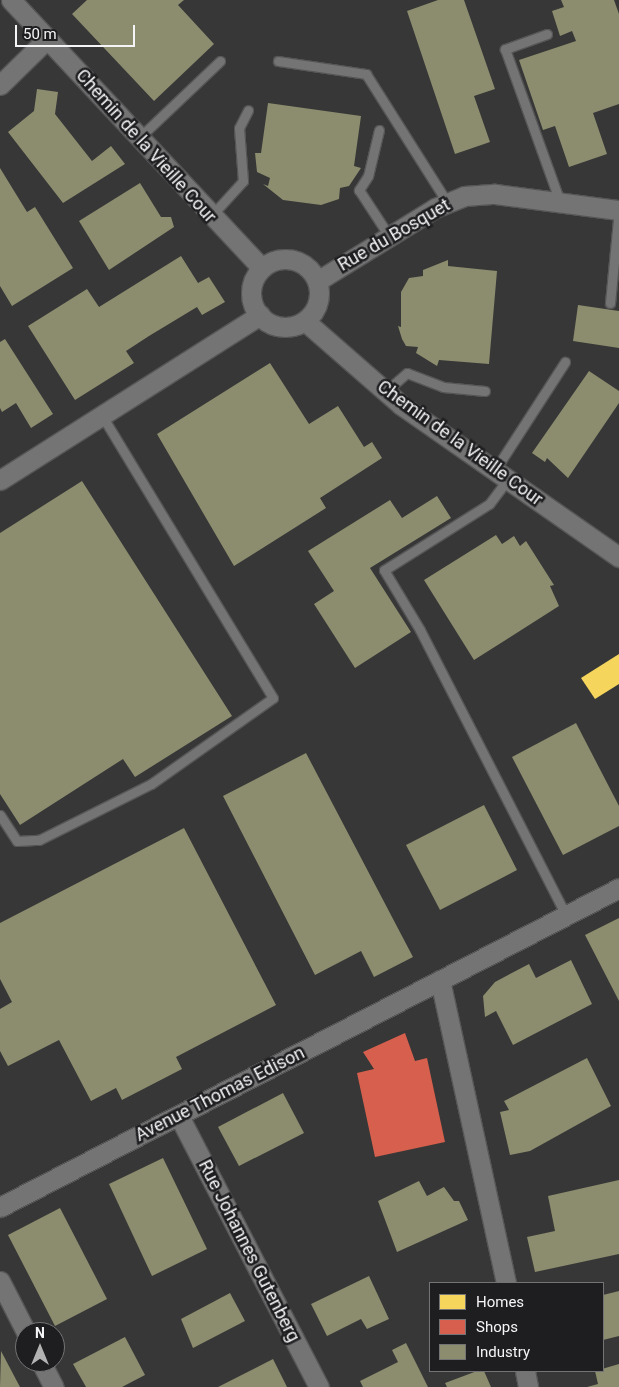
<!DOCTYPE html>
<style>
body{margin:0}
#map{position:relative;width:619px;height:1387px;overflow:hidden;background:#373737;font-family:Roboto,sans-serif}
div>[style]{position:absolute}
.homes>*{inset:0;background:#f6d55c}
.shops>*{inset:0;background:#d6604d}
.industry>*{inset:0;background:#8c8c6e}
.roads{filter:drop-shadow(1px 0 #565657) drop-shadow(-1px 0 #565657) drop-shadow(0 1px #565657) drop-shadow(0 -1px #565657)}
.lane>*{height:9px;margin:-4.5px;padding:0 4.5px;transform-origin:4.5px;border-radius:4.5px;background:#747475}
.street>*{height:19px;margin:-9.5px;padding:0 9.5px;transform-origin:9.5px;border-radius:9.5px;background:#747475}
.street>.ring{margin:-9.5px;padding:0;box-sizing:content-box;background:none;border:19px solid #747475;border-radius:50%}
span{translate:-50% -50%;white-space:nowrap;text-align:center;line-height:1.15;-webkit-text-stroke:5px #1e1d1f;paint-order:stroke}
.street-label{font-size:18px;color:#f5f4f6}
.legend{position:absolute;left:429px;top:1282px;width:175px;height:90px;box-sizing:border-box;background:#1e1d1f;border:1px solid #747375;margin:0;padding:6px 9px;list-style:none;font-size:15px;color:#f5f4f6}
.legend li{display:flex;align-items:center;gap:10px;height:25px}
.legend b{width:25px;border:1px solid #747375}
.north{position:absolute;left:15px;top:1322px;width:50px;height:50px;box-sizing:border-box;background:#1e1d1f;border:1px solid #747375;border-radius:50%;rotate:0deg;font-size:14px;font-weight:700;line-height:20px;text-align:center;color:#f5f4f6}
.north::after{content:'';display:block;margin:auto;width:18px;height:22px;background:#b2b2b3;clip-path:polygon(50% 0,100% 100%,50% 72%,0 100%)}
.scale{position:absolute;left:15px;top:25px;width:120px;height:22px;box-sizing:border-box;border:2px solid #f5f4f6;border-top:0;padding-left:6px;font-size:15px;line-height:18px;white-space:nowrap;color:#f5f4f6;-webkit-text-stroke:4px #1e1d1f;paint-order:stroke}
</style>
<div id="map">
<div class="homes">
<i style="clip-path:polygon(619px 654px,619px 684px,595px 699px,581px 678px)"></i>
</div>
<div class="shops">
<i style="clip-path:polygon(405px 1033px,415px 1061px,427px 1058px,445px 1142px,375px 1157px,357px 1073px,374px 1069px,363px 1052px)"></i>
</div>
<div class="industry">
<i style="clip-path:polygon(87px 0,184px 0,178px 5px,214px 44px,154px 101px,72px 14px)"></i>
<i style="clip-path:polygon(438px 0,464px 0,495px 89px,474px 96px,490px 142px,455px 154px,407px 11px)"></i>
<i style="clip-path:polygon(561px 0,614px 0,619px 14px,619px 104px,593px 113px,607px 154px,569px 167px,555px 126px,543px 130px,519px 60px,576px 41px,572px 31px,560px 36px,552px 11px,564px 7px)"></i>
<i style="clip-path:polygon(37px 89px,58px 92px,55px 114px,92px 161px,111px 146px,125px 164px,63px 203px,8px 132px,34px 111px)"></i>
<i style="clip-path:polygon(268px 103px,361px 116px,354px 166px,361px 168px,349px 186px,340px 188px,339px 199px,321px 205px,283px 200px,263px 184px,268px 186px,270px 178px,257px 172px,255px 153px,261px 153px)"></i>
<i style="clip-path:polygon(0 168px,27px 212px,35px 207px,73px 268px,12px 306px,0 286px)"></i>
<i style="clip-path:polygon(140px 183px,161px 217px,171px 217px,174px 227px,109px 270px,79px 221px)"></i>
<i style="clip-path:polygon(181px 256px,198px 283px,209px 277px,225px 302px,202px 315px,197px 307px,149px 336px,126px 351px,134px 363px,75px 400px,28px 326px,87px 289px,99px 307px)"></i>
<i style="clip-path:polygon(448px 260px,448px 266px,497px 271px,489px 364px,439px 360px,437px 366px,416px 353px,418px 347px,406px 346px,402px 339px,398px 326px,401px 327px,401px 292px,409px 278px,423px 276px,423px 270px)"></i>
<i style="clip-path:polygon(578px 305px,619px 311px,619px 348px,573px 341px)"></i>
<i style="clip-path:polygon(5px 339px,53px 414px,31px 428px,16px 403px,2px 412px,0 408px,0 342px)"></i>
<i style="clip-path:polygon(270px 363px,309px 424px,338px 406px,364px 447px,372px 442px,382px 458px,320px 498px,326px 508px,234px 566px,157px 434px)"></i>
<i style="clip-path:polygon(589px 371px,619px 391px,619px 403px,568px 478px,547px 458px,545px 462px,532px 453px)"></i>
<i style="clip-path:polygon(82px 481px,232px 716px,135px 777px,123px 759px,20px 825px,0 794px,0 533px)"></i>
<i style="clip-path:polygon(437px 496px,451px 518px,370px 568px,411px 632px,355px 668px,314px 604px,334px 591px,308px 551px,390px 500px,402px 518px)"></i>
<i style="clip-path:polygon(496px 535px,502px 544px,514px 536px,520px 546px,526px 541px,554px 585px,550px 586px,559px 606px,474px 660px,424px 580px)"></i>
<i style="clip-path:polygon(576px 723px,619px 806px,619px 826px,563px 855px,512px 757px)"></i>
<i style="clip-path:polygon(306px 753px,413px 957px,374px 977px,361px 951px,315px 975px,223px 796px)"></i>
<i style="clip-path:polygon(484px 805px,517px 870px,440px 910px,406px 845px)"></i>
<i style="clip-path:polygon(184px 828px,276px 1005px,176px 1057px,182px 1069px,122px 1100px,116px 1088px,91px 1101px,59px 1040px,8px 1066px,0 1051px,0 1009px,12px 1002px,0 979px,0 923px)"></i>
<i style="clip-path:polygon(619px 918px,619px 1001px,585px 935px)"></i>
<i style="clip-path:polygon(571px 960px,592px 1004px,513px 1045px,496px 1011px,485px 1017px,483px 996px,495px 982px,529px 964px,536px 978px)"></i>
<i style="clip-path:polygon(587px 1058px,611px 1106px,530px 1151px,510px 1155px,500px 1112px,509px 1110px,504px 1101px)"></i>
<i style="clip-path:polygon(283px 1093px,304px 1133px,239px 1166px,218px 1127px)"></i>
<i style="clip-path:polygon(163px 1158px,207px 1249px,152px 1276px,109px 1184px)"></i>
<i style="clip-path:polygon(619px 1180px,619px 1254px,535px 1272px,527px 1237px,555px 1231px,548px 1196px)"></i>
<i style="clip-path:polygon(419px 1181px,427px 1196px,444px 1187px,454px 1201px,459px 1201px,468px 1220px,397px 1252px,378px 1201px)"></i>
<i style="clip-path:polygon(60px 1208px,107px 1299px,55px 1326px,8px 1235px)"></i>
<i style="clip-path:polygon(369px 1276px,389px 1319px,367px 1329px,361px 1319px,327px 1336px,311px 1304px)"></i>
<i style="clip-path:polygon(619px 1291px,619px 1336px,603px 1340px,603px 1295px)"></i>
<i style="clip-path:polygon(230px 1293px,245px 1321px,193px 1348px,181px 1319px)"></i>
<i style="clip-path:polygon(125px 1337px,145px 1375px,122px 1387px,86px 1387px,73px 1364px)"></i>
<i style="clip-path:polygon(406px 1343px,428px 1387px,363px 1387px,360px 1381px,398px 1362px,392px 1350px)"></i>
<i style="clip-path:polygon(1px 1351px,20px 1387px,0 1387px)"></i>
<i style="clip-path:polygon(273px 1359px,287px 1387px,218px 1387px)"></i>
<i style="clip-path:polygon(619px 1364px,619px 1387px,587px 1387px,598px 1384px,595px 1371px)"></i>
<i style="clip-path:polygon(477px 1371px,484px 1371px,491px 1387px,447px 1387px,445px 1383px)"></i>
</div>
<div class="roads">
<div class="lane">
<i style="left:547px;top:34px;width:45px;rotate:160.3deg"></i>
<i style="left:505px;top:49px;width:163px;rotate:70.2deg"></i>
<i style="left:278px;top:61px;width:89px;rotate:8.4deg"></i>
<i style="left:366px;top:74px;width:151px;rotate:57.7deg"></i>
<i style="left:379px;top:130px;width:47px;rotate:103.4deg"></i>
<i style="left:368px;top:176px;width:17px;rotate:123deg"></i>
<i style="left:359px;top:190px;width:55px;rotate:56.9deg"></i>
<i style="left:141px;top:136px;width:109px;rotate:-43.5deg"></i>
<i style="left:212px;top:215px;width:46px;rotate:-47.6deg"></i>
<i style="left:243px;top:181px;width:53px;rotate:-94.3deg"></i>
<i style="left:239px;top:128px;width:20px;rotate:-63deg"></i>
<i style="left:610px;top:303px;width:93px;rotate:-84.5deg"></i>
<i style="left:385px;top:392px;width:29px;rotate:-41deg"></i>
<i style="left:407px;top:373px;width:39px;rotate:21deg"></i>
<i style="left:443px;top:387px;width:42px;rotate:5.4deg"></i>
<i style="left:495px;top:470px;width:129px;rotate:-57.1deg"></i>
<i style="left:508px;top:479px;width:31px;rotate:127deg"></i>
<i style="left:489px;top:504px;width:124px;rotate:147.8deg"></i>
<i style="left:384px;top:570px;width:70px;rotate:59deg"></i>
<i style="left:420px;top:630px;width:314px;rotate:62.9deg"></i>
<i style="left:0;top:815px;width:31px;rotate:57deg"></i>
<i style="left:17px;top:841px;width:22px;rotate:-3deg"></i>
<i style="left:39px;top:840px;width:125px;rotate:-26.6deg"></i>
<i style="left:151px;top:784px;width:149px;rotate:-35.2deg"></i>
<i style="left:273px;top:698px;width:330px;rotate:-121.2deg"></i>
</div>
<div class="street">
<i style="left:11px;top:0;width:367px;rotate:46.9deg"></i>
<i style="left:0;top:85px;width:66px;rotate:-44.4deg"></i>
<i class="ring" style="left:251px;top:259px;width:49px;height:49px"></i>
<i style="left:319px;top:280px;width:137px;rotate:-31.8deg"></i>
<i style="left:435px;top:208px;width:31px;rotate:-22deg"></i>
<i style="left:464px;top:196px;width:31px;rotate:-4deg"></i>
<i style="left:495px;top:194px;width:125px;rotate:7.4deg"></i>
<i style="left:306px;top:322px;width:126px;rotate:41.1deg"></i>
<i style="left:401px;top:405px;width:266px;rotate:34.9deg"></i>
<i style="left:0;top:480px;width:308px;rotate:-32.4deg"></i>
<i style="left:440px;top:980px;width:310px;rotate:77.7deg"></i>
<i style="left:179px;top:1116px;width:305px;rotate:62.7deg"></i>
<i style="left:0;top:1207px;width:696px;rotate:-27.26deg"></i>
<i style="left:0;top:1281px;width:57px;rotate:63deg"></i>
<i style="left:41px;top:1362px;width:28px;rotate:63deg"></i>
<i style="left:525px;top:1371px;width:16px;rotate:79deg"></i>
</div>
</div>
<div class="street-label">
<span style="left:146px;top:146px;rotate:48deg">Chemin de la Vieille Cour</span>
<span style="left:394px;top:235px;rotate:-30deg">Rue du Bosquet</span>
<span style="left:460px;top:443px;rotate:36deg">Chemin de la Vieille Cour</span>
<span style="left:220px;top:1094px;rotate:-27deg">Avenue Thomas Edison</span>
<span style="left:249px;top:1251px;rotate:63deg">Rue Johannes Gutenberg</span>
</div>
<ul class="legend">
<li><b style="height:14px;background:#f6d55c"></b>Homes</li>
<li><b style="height:14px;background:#d6604d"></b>Shops</li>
<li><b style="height:14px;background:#8c8c6e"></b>Industry</li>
</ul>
<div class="north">N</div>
<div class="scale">50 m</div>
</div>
